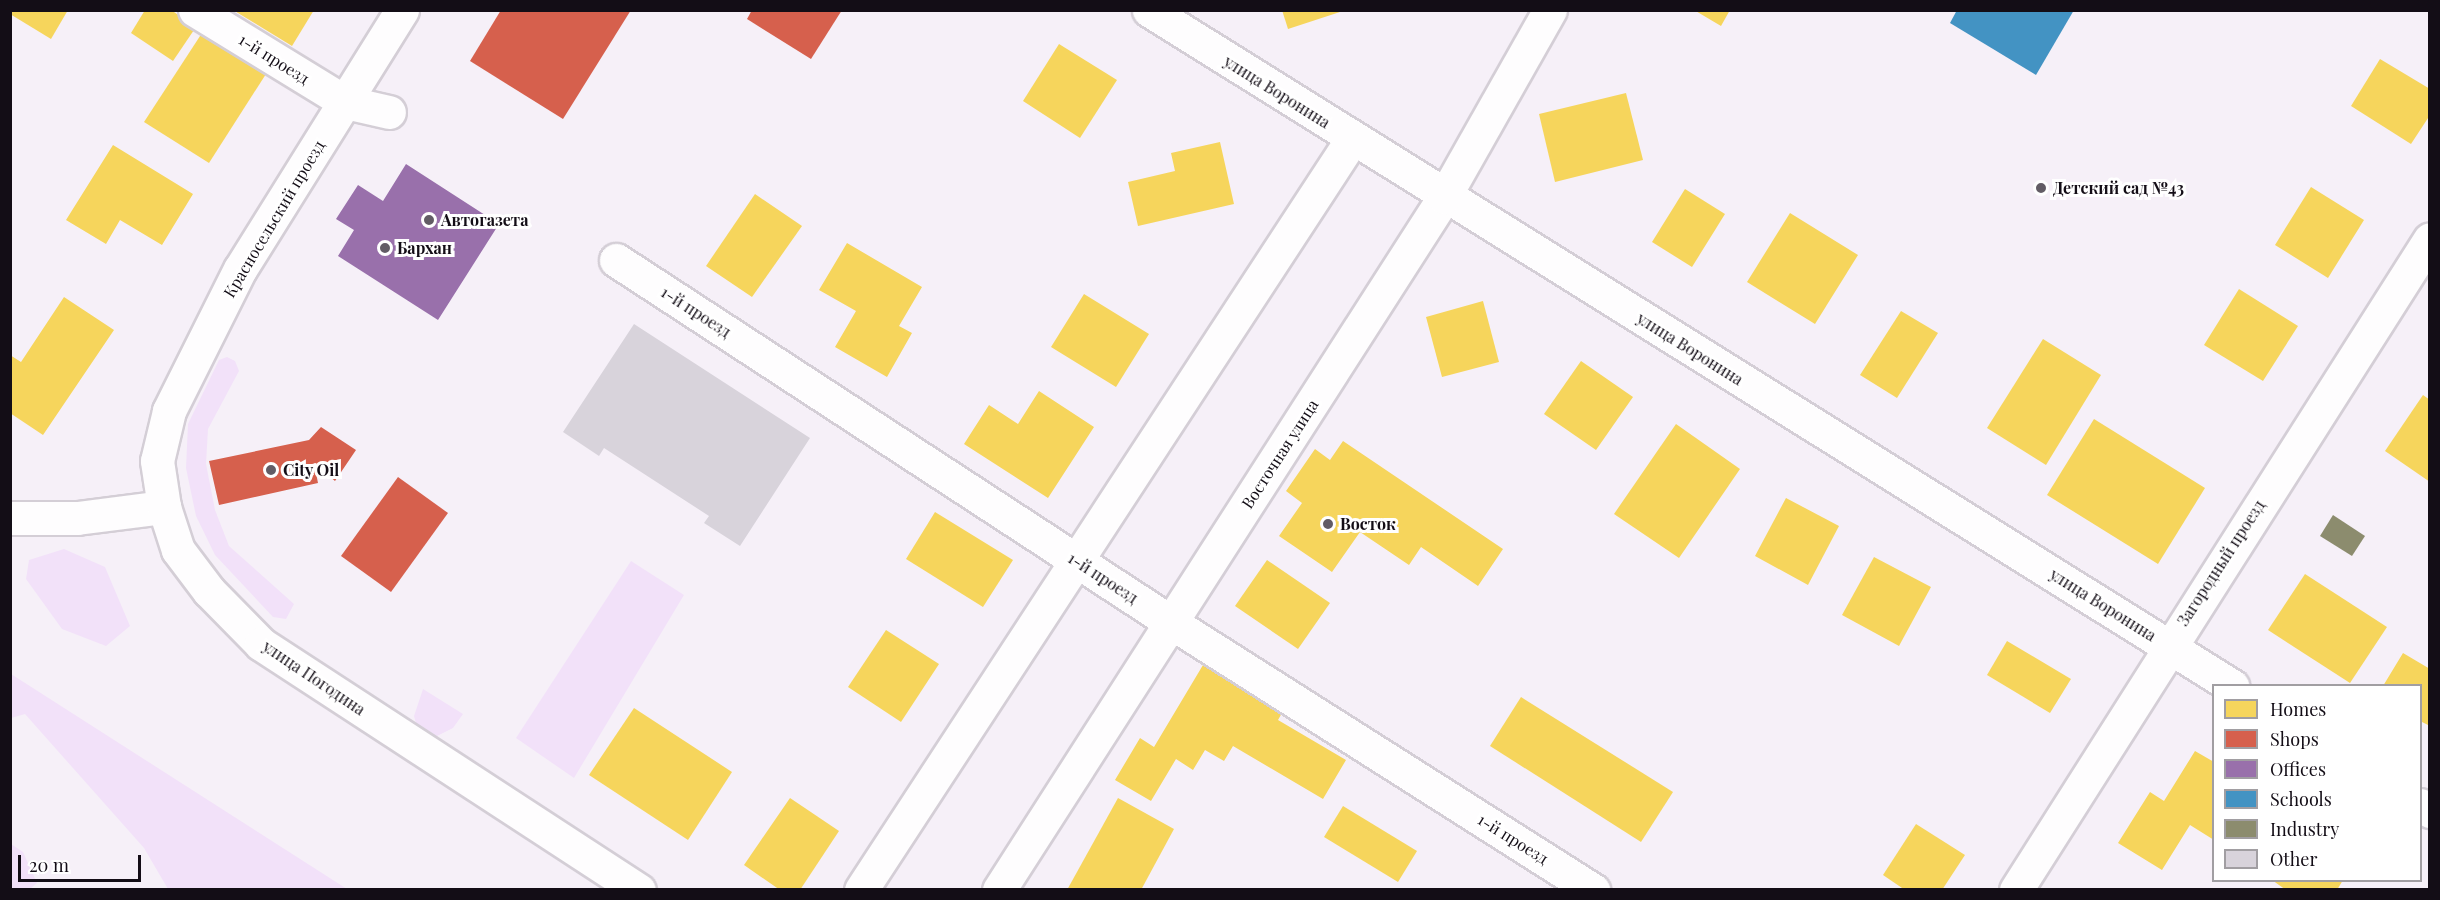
<!DOCTYPE html>
<meta charset="utf-8">
<style>
body{margin:0}
#map{position:relative;width:2440px;height:900px;overflow:hidden;background:#f6f0f8;font-family:"Playfair Display",serif}
div>[style]{position:absolute}
.green>*{inset:0;background:#f2e1f9}
.homes>*{inset:0;background:#f6d55c}
.shops>*{inset:0;background:#d6604d}
.offices>*{inset:0;background:#9970ab}
.schools>*{inset:0;background:#4393c3}
.industry>*{inset:0;background:#8c8c6e}
.building>*{inset:0;background:#d8d3db}
.roads{filter:drop-shadow(2px 0 #d4ced6) drop-shadow(-2px 0 #d4ced6) drop-shadow(0 2px #d4ced6) drop-shadow(0 -2px #d4ced6)}
.street>*{height:33px;margin:-16.5px;padding:0 16.5px;transform-origin:16.5px;border-radius:16.5px;background:#fefdfe}
.secondary>*{height:33px;margin:-16.5px;padding:0 16.5px;transform-origin:16.5px;border-radius:16.5px;background:#fefdfe}
.dots>*{width:16px;height:16px;translate:-50% -50%;box-sizing:border-box;border:3px solid #fff;border-radius:50%}
span{translate:-50% -50%;white-space:nowrap;text-align:center;line-height:1.15;-webkit-text-stroke:6px #fff;paint-order:stroke}
.street-label{font-size:16px;color:#130d16}
.poi-label{font-size:16px;color:#130d16;font-weight:700}
.left{translate:0 -50%;text-align:left}
.frame{position:absolute;inset:0;border:12px solid #130d16;pointer-events:none}
.legend{position:absolute;left:2212px;top:684px;width:210px;height:198px;box-sizing:border-box;background:#fff;border:2px solid #a19ea2;margin:0;padding:8px 10px;list-style:none;font-size:18px;color:#130d16}
.legend li{display:flex;align-items:center;gap:12px;height:30px}
.legend b{width:30px;border:2px solid #a19ea2}
.scale{position:absolute;left:18px;top:855px;width:123px;height:27px;box-sizing:border-box;border:3px solid #130d16;border-top:0;padding-left:8px;font-size:18px;line-height:21px;white-space:nowrap;color:#130d16;-webkit-text-stroke:4px #fff;paint-order:stroke}
</style>
<div id="map">
<div class="green">
<i style="clip-path:polygon(227px 357px,235px 361px,239px 371px,208px 429px,206px 464px,215px 510px,229px 546px,294px 604px,286px 619px,273px 617px,215px 555px,196px 516px,186px 468px,188px 424px,219px 360px)"></i>
<i style="clip-path:polygon(64px 549px,105px 567px,130px 626px,106px 646px,62px 629px,26px 579px,29px 560px)"></i>
<i style="clip-path:polygon(631px 561px,684px 595px,574px 778px,516px 738px)"></i>
<i style="clip-path:polygon(11px 674px,347px 889px,168px 889px,144px 848px,25px 714px,11px 718px)"></i>
<i style="clip-path:polygon(423px 689px,463px 714px,453px 728px,437px 736px,423px 733px,417px 727px,414px 716px)"></i>
<i style="clip-path:polygon(11px 844px,23px 852px,37px 883px,30px 889px,11px 889px)"></i>
</div>
<div class="homes">
<i style="clip-path:polygon(10px 10px,68px 10px,51px 39px,10px 14px)"></i>
<i style="clip-path:polygon(145px 10px,171px 10px,196px 27px,173px 61px,131px 33px)"></i>
<i style="clip-path:polygon(233px 10px,314px 10px,292px 46px)"></i>
<i style="clip-path:polygon(1282px 10px,1340px 10px,1340px 12px,1288px 29px)"></i>
<i style="clip-path:polygon(1694px 10px,1730px 10px,1721px 26px)"></i>
<i style="clip-path:polygon(202px 33px,266px 74px,209px 163px,144px 122px)"></i>
<i style="clip-path:polygon(1059px 44px,1117px 80px,1080px 138px,1023px 101px)"></i>
<i style="clip-path:polygon(2380px 59px,2430px 89px,2430px 115px,2411px 144px,2351px 106px)"></i>
<i style="clip-path:polygon(1626px 93px,1643px 160px,1555px 182px,1539px 114px)"></i>
<i style="clip-path:polygon(1220px 142px,1234px 204px,1138px 226px,1128px 182px,1175px 171px,1171px 153px)"></i>
<i style="clip-path:polygon(113px 145px,193px 194px,162px 245px,120px 220px,106px 244px,66px 220px)"></i>
<i style="clip-path:polygon(2311px 187px,2364px 220px,2328px 278px,2275px 245px)"></i>
<i style="clip-path:polygon(1685px 189px,1725px 214px,1692px 267px,1652px 242px)"></i>
<i style="clip-path:polygon(755px 194px,802px 226px,752px 297px,706px 266px)"></i>
<i style="clip-path:polygon(1790px 213px,1858px 255px,1815px 324px,1747px 282px)"></i>
<i style="clip-path:polygon(847px 243px,922px 287px,899px 326px,912px 333px,887px 377px,835px 347px,856px 311px,819px 290px)"></i>
<i style="clip-path:polygon(2239px 289px,2298px 326px,2263px 381px,2204px 345px)"></i>
<i style="clip-path:polygon(1084px 294px,1149px 334px,1116px 387px,1051px 347px)"></i>
<i style="clip-path:polygon(64px 297px,114px 330px,43px 435px,10px 413px,10px 355px,21px 362px)"></i>
<i style="clip-path:polygon(1483px 301px,1499px 362px,1442px 377px,1426px 317px)"></i>
<i style="clip-path:polygon(1901px 311px,1938px 333px,1897px 398px,1860px 375px)"></i>
<i style="clip-path:polygon(2043px 339px,2101px 375px,2046px 465px,1987px 428px)"></i>
<i style="clip-path:polygon(1581px 361px,1633px 397px,1596px 450px,1544px 414px)"></i>
<i style="clip-path:polygon(1039px 391px,1094px 427px,1048px 498px,964px 444px,989px 405px,1018px 424px)"></i>
<i style="clip-path:polygon(2423px 395px,2430px 400px,2430px 482px,2385px 451px)"></i>
<i style="clip-path:polygon(2094px 419px,2205px 488px,2158px 564px,2047px 495px)"></i>
<i style="clip-path:polygon(1676px 424px,1740px 469px,1679px 558px,1614px 514px)"></i>
<i style="clip-path:polygon(1343px 441px,1503px 549px,1478px 586px,1421px 547px,1409px 565px,1360px 532px,1332px 572px,1279px 536px,1302px 503px,1286px 491px,1315px 449px,1330px 460px)"></i>
<i style="clip-path:polygon(1786px 498px,1839px 526px,1808px 585px,1755px 556px)"></i>
<i style="clip-path:polygon(935px 512px,1013px 560px,983px 607px,906px 559px)"></i>
<i style="clip-path:polygon(1874px 557px,1931px 587px,1899px 646px,1842px 615px)"></i>
<i style="clip-path:polygon(1267px 560px,1330px 603px,1298px 649px,1235px 606px)"></i>
<i style="clip-path:polygon(2305px 574px,2387px 627px,2350px 683px,2268px 630px)"></i>
<i style="clip-path:polygon(886px 630px,939px 664px,901px 722px,848px 687px)"></i>
<i style="clip-path:polygon(2007px 641px,2071px 679px,2050px 713px,1987px 675px)"></i>
<i style="clip-path:polygon(2403px 653px,2430px 669px,2430px 726px,2420px 721px,2420px 686px,2383px 686px)"></i>
<i style="clip-path:polygon(1203px 665px,1282px 713px,1278px 720px,1346px 760px,1323px 799px,1233px 746px,1224px 761px,1205px 750px,1193px 770px,1176px 759px,1151px 801px,1115px 780px,1140px 738px,1154px 747px)"></i>
<i style="clip-path:polygon(1521px 697px,1673px 792px,1641px 842px,1490px 746px)"></i>
<i style="clip-path:polygon(634px 708px,732px 772px,688px 840px,589px 775px)"></i>
<i style="clip-path:polygon(2195px 751px,2214px 762px,2214px 840px,2190px 825px,2162px 870px,2118px 843px,2150px 792px,2164px 801px)"></i>
<i style="clip-path:polygon(790px 798px,839px 831px,800px 890px,780px 890px,744px 865px)"></i>
<i style="clip-path:polygon(1118px 798px,1174px 829px,1141px 890px,1067px 890px)"></i>
<i style="clip-path:polygon(1343px 806px,1417px 851px,1398px 882px,1324px 837px)"></i>
<i style="clip-path:polygon(1916px 824px,1965px 855px,1942px 890px,1905px 890px,1883px 875px)"></i>
<i style="clip-path:polygon(2272px 880px,2343px 880px,2337px 890px,2286px 890px)"></i>
</div>
<div class="shops">
<i style="clip-path:polygon(501px 10px,631px 10px,563px 119px,470px 61px)"></i>
<i style="clip-path:polygon(752px 10px,842px 10px,811px 59px,747px 19px)"></i>
<i style="clip-path:polygon(321px 427px,356px 450px,335px 481px,314px 463px,318px 483px,219px 505px,209px 461px,309px 440px)"></i>
<i style="clip-path:polygon(398px 477px,448px 513px,391px 592px,341px 556px)"></i>
</div>
<div class="offices">
<i style="clip-path:polygon(406px 164px,499px 224px,438px 320px,338px 256px,354px 230px,336px 219px,358px 185px,383px 201px)"></i>
</div>
<div class="schools">
<i style="clip-path:polygon(1957px 10px,2074px 10px,2036px 75px,1950px 23px)"></i>
</div>
<div class="industry">
<i style="clip-path:polygon(2333px 515px,2365px 536px,2352px 556px,2320px 536px)"></i>
</div>
<div class="building">
<i style="clip-path:polygon(634px 324px,810px 438px,740px 546px,704px 523px,709px 516px,604px 448px,599px 456px,563px 432px)"></i>
</div>
<div class="roads">
<div class="street">
<i style="left:195px;top:10px;width:176px;rotate:31.5deg"></i>
<i style="left:345px;top:102px;width:45px;rotate:12.8deg"></i>
<i style="left:1149px;top:10px;width:1277px;rotate:31.97deg"></i>
<i style="left:616px;top:260px;width:664px;rotate:33.14deg"></i>
<i style="left:1172px;top:623px;width:499px;rotate:32.4deg"></i>
<i style="left:10px;top:518px;width:67px"></i>
<i style="left:77px;top:518px;width:88px;rotate:-7.2deg"></i>
<i style="left:2420px;top:805px;width:12px;rotate:31deg"></i>
<i style="left:861px;top:890px;width:897px;rotate:-56.82deg"></i>
<i style="left:999px;top:890px;width:824px;rotate:-57.29deg"></i>
<i style="left:1444px;top:197px;width:215px;rotate:-60.5deg"></i>
<i style="left:2016px;top:890px;width:771px;rotate:-57.55deg"></i>
</div>
<div class="secondary">
<i style="left:402px;top:10px;width:305px;rotate:122deg"></i>
<i style="left:240px;top:269px;width:159px;rotate:116.6deg"></i>
<i style="left:169px;top:411px;width:51px;rotate:103.5deg"></i>
<i style="left:157px;top:461px;width:47px;rotate:81.3deg"></i>
<i style="left:164px;top:507px;width:45px;rotate:72deg"></i>
<i style="left:178px;top:550px;width:51px;rotate:52.9deg"></i>
<i style="left:209px;top:591px;width:74px;rotate:45.5deg"></i>
<i style="left:261px;top:644px;width:451px;rotate:33.1deg"></i>
</div>
</div>
<div class="dots">
<i style="left:2041px;top:188px;background:#625c65"></i>
<i style="left:429px;top:220px;background:#625c65"></i>
<i style="left:385px;top:248px;background:#625c65"></i>
<i style="left:271px;top:470px;background:#625c65"></i>
<i style="left:1328px;top:524px;background:#625c65"></i>
</div>
<div class="street-label">
<span style="left:274px;top:59px;rotate:32deg">1-й проезд</span>
<span style="left:1277px;top:92px;rotate:32deg">улица Воронина</span>
<span style="left:274px;top:219px;rotate:-59deg">Красносельский проезд</span>
<span style="left:696px;top:312px;rotate:33deg">1-й проезд</span>
<span style="left:1690px;top:349px;rotate:32deg">улица Воронина</span>
<span style="left:1280px;top:454px;rotate:-57deg">Восточная улица</span>
<span style="left:2221px;top:563px;rotate:-57deg">Загородный проезд</span>
<span style="left:1103px;top:578px;rotate:33deg">1-й проезд</span>
<span style="left:2103px;top:605px;rotate:32deg">улица Воронина</span>
<span style="left:314px;top:678px;rotate:34deg">улица Погодина</span>
<span style="left:1513px;top:839px;rotate:32deg">1-й проезд</span>
</div>
<div class="poi-label">
<span class="left" style="left:2053px;top:188px">Детский сад №43</span>
<span class="left" style="left:441px;top:220px">Автогазета</span>
<span class="left" style="left:397px;top:248px">Бархан</span>
<span class="left" style="left:283px;top:470px">City Oil</span>
<span class="left" style="left:1340px;top:524px">Восток</span>
</div>
<div class="frame"></div>
<ul class="legend">
<li><b style="height:16px;background:#f6d55c"></b>Homes</li>
<li><b style="height:16px;background:#d6604d"></b>Shops</li>
<li><b style="height:16px;background:#9970ab"></b>Offices</li>
<li><b style="height:16px;background:#4393c3"></b>Schools</li>
<li><b style="height:16px;background:#8c8c6e"></b>Industry</li>
<li><b style="height:16px;background:#d8d3db"></b>Other</li>
</ul>
<div class="scale">20 m</div>
</div>
